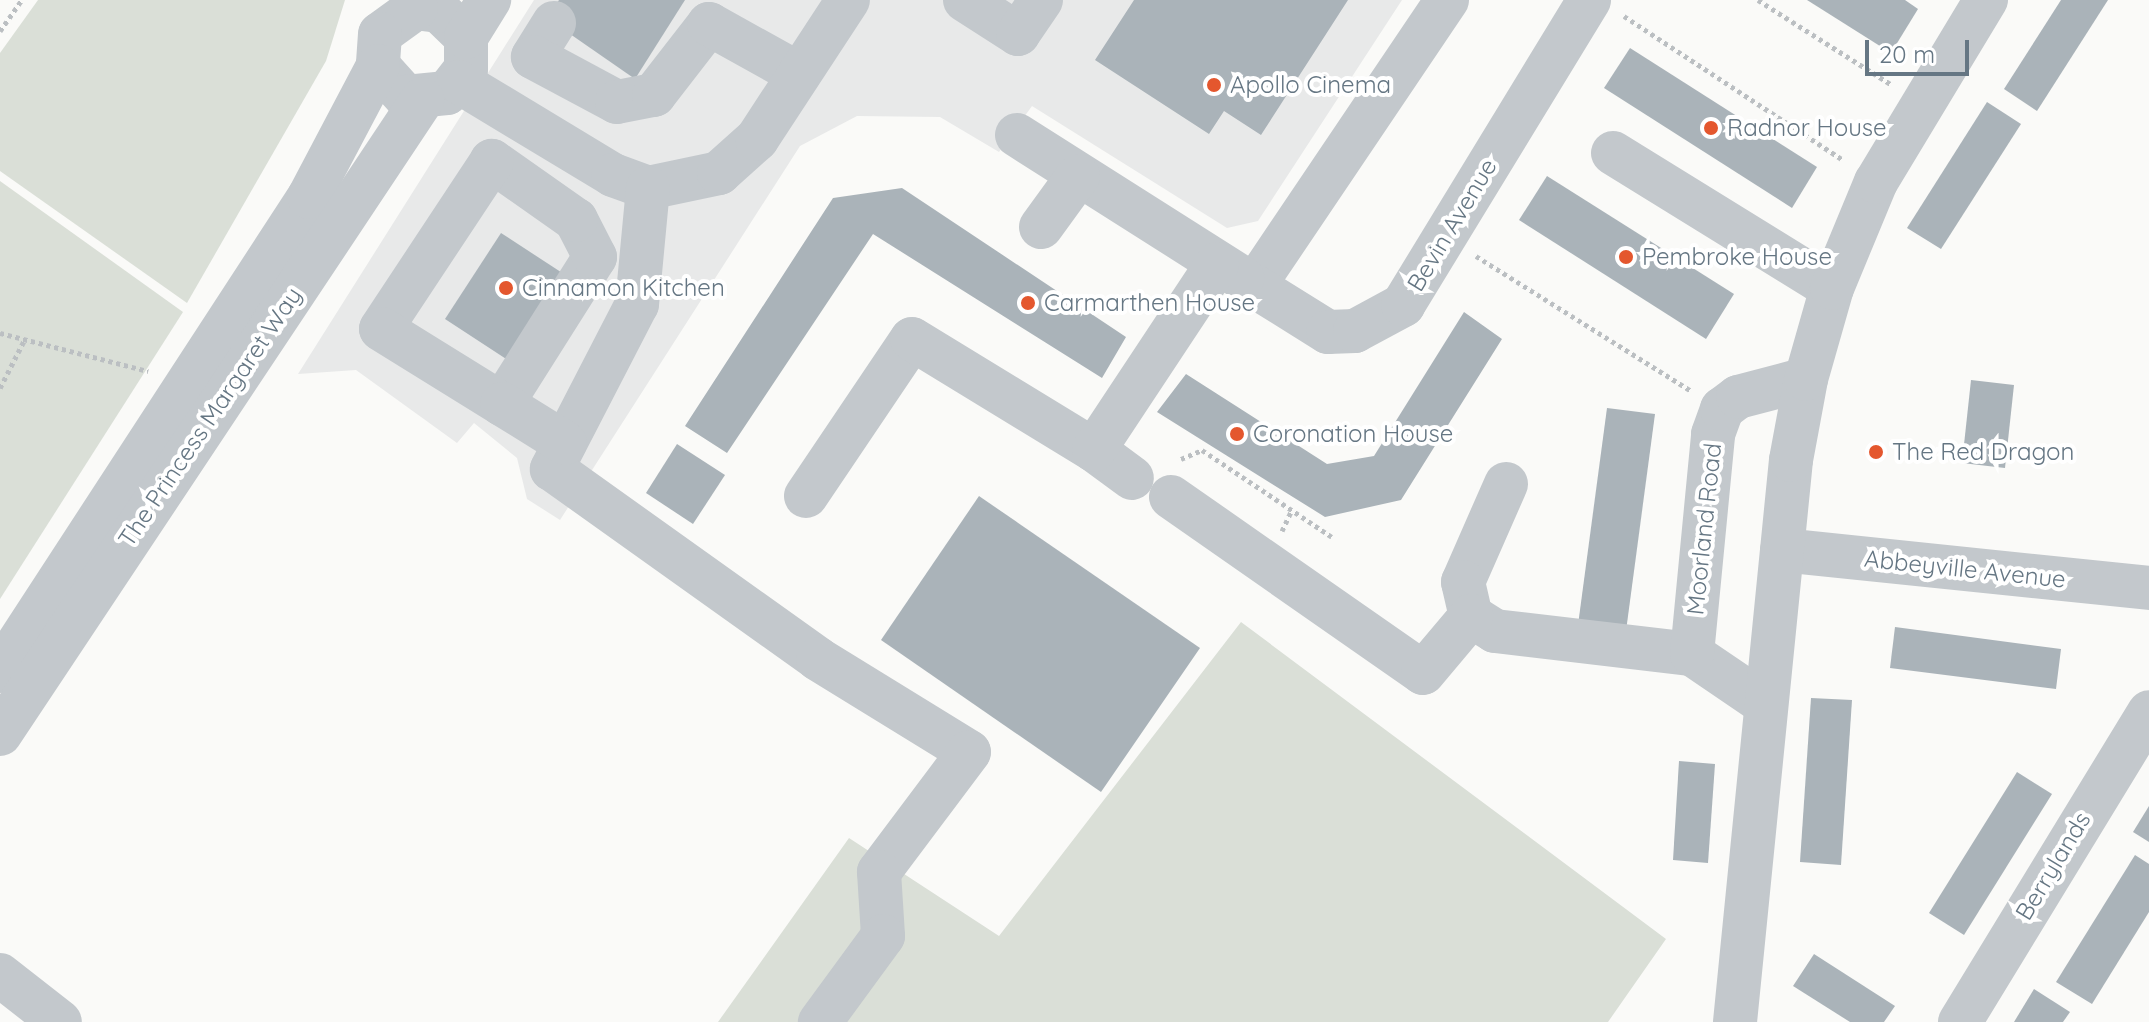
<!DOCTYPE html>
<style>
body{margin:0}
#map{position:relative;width:2149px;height:1022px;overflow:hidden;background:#fafaf8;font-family:Quicksand,sans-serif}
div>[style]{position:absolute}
.built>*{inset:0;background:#e8e9e9}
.green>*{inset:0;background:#dadfd7}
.building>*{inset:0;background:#aab3b9}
.path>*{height:5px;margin-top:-2.5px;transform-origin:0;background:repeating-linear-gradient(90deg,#bbbfc2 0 4px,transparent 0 8px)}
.minor>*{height:44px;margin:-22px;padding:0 22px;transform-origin:22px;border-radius:22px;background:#c3c8cc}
.dots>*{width:22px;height:22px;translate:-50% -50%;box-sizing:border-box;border:4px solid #fff;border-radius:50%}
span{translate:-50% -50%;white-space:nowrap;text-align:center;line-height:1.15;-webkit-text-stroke:8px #fff;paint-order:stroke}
.poi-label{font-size:24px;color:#657683}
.left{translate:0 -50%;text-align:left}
.street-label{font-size:24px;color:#657683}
.scale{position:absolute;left:1865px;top:40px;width:104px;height:36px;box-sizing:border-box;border:4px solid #657683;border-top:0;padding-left:10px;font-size:24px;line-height:28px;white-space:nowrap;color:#657683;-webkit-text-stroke:6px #fff;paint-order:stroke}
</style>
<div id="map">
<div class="built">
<i style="clip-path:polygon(534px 0,1402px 0,1258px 221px,1227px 228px,1032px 106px,999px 152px,940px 117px,857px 116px,800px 146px,560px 520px,527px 499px,517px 458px,474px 423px,457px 443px,356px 370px,298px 374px)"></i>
</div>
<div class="green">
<i style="clip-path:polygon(38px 0,345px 0,326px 61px,187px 303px,0 171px,0 53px)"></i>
<i style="clip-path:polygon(0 181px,183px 312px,0 599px)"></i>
<i style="clip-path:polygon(1241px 622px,1666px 939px,1608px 1022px,718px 1022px,849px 838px,999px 936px)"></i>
</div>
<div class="building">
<i style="clip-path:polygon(559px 0,685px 0,635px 79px,547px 18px)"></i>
<i style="clip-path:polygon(1134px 0,1348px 0,1261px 135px,1224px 111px,1209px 134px,1095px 60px)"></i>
<i style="clip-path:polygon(1807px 0,1905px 0,1918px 9px,1891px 53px)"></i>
<i style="clip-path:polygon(2061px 0,2108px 0,2037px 111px,2004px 89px)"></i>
<i style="clip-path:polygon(1630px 48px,1817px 167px,1792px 208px,1604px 88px)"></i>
<i style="clip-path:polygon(1987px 102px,2021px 124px,1941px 249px,1907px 228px)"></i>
<i style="clip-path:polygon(1547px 176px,1734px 294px,1706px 339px,1519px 220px)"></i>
<i style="clip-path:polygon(902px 188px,1126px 337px,1102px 378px,873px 234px,727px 453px,685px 426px,833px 198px)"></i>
<i style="clip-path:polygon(501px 233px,570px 278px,514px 364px,445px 319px)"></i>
<i style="clip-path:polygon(1464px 312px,1502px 339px,1401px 500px,1325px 517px,1157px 412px,1186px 374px,1327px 464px,1374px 456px)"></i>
<i style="clip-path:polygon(1971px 380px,2014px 385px,2005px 468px,1962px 463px)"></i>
<i style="clip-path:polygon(1607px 408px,1655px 414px,1626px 631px,1578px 625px)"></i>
<i style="clip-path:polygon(677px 444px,725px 475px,693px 524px,646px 493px)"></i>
<i style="clip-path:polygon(979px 496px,1200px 648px,1101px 792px,881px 640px)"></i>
<i style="clip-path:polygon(1895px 627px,2061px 649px,2056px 689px,1890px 668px)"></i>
<i style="clip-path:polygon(1811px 698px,1852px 700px,1841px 865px,1800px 862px)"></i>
<i style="clip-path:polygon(1679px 761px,1715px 764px,1708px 863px,1673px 860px)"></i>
<i style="clip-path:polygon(2017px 772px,2052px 794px,1964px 935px,1929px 913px)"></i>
<i style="clip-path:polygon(2149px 806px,2149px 842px,2133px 832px)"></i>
<i style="clip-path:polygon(2135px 855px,2149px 864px,2149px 912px,2092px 1004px,2056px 982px)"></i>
<i style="clip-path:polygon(1814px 954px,1895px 1006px,1884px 1022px,1850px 1022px,1793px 986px)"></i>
<i style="clip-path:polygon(2034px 989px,2070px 1012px,2063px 1022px,2014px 1022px)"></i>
</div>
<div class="path">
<i style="left:1758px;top:0;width:159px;rotate:32.4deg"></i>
<i style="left:1624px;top:16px;width:262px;rotate:33.3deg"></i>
<i style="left:0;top:31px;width:38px;rotate:-55deg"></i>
<i style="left:1476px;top:256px;width:254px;rotate:32.1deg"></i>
<i style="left:0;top:333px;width:153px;rotate:14.4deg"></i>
<i style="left:0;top:388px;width:55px;rotate:-63deg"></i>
<i style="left:1181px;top:459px;width:23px;rotate:-23deg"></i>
<i style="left:1202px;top:450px;width:156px;rotate:33.8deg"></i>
<i style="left:1282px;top:531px;width:23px;rotate:-65deg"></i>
</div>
<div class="minor">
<i style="left:965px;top:0;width:63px;rotate:32.7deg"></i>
<i style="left:1018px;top:34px;width:41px;rotate:-55.9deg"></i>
<i style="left:1447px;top:0;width:345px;rotate:124deg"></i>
<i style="left:1254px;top:286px;width:87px;rotate:31.9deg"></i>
<i style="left:1328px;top:332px;width:27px;rotate:-2deg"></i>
<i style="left:1355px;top:331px;width:55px;rotate:-28.4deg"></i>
<i style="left:1403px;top:305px;width:357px;rotate:-58.6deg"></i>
<i style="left:554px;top:23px;width:40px;rotate:122deg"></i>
<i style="left:533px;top:57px;width:95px;rotate:28.2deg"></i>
<i style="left:617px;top:102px;width:38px;rotate:-11deg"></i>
<i style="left:654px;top:95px;width:90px;rotate:-52.2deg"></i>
<i style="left:709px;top:24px;width:103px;rotate:29.1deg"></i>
<i style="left:466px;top:37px;width:37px;rotate:-136deg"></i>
<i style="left:439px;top:11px;width:23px;rotate:-173deg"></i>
<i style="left:416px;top:8px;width:44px;rotate:144.2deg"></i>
<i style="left:380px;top:34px;width:32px;rotate:94deg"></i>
<i style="left:378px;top:66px;width:42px;rotate:47.9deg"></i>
<i style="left:406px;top:97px;width:41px;rotate:-5.6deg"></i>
<i style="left:447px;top:93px;width:31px;rotate:-52deg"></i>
<i style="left:466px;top:69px;width:32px;rotate:-90deg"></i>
<i style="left:466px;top:37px;width:44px;rotate:-58.1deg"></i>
<i style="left:459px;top:82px;width:180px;rotate:31.1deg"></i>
<i style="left:613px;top:175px;width:37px;rotate:20deg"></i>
<i style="left:648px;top:188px;width:73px;rotate:-11.9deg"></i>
<i style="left:719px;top:173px;width:51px;rotate:-41.8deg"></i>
<i style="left:757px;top:139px;width:166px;rotate:-56.8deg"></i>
<i style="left:1017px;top:135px;width:267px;rotate:32.4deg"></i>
<i style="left:1613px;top:153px;width:257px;rotate:31.7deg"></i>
<i style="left:648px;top:188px;width:117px;rotate:95.4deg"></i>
<i style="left:637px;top:304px;width:186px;rotate:117.3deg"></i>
<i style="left:552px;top:469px;width:327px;rotate:35.5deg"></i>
<i style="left:818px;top:659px;width:177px;rotate:31.6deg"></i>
<i style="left:969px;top:752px;width:150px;rotate:126.9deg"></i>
<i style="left:879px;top:872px;width:64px;rotate:86.4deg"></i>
<i style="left:883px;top:936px;width:107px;rotate:126.2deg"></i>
<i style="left:1041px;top:227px;width:63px;rotate:-54deg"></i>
<i style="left:502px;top:404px;width:174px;rotate:-57.7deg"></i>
<i style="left:595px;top:257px;width:42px;rotate:-117.2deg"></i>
<i style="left:576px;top:220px;width:103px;rotate:-144.9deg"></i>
<i style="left:492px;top:161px;width:201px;rotate:123.5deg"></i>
<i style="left:381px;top:329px;width:142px;rotate:31.8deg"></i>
<i style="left:502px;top:404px;width:74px;rotate:31.8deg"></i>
<i style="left:1094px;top:450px;width:47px;rotate:36.4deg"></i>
<i style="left:1506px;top:484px;width:107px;rotate:113.7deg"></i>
<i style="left:1463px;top:582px;width:35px;rotate:77deg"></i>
<i style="left:1471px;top:616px;width:28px;rotate:32deg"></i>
<i style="left:1495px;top:631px;width:198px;rotate:6.7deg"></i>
<i style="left:806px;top:496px;width:189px;rotate:-56deg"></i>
<i style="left:912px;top:339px;width:213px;rotate:31.4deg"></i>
<i style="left:1094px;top:450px;width:223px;rotate:-56.5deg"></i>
<i style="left:1171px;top:497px;width:307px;rotate:34.9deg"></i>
<i style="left:1423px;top:673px;width:75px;rotate:-49.9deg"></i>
<i style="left:1782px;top:550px;width:369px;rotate:5.9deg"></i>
<i style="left:0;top:671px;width:566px;rotate:-56.9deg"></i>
<i style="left:309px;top:197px;width:148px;rotate:-62.2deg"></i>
<i style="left:1764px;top:703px;width:87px;rotate:-145.8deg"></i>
<i style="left:1692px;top:654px;width:221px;rotate:-84.5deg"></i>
<i style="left:1713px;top:434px;width:27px;rotate:-70deg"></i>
<i style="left:1722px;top:409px;width:20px;rotate:-37deg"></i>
<i style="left:1738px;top:397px;width:70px;rotate:-14.8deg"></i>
<i style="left:0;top:734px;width:762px;rotate:-56.35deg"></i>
<i style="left:0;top:975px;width:76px;rotate:38.1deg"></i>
<i style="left:1735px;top:1022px;width:565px;rotate:-84.31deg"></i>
<i style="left:1791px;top:460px;width:82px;rotate:-79.5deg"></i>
<i style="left:1806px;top:379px;width:95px;rotate:-74.1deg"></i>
<i style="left:1832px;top:288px;width:115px;rotate:-67.5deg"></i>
<i style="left:1876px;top:182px;width:213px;rotate:-58.9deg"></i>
<i style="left:1960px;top:1022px;width:363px;rotate:-58.6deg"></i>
</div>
<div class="dots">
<i style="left:1214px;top:85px;background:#e4572e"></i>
<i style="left:1711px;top:128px;background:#e4572e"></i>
<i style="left:1626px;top:257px;background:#e4572e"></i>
<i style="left:506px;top:288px;background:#e4572e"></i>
<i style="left:1028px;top:303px;background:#e4572e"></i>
<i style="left:1237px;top:434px;background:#e4572e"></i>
<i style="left:1876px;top:452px;background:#e4572e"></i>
</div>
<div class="poi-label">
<span class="left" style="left:1230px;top:85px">Apollo Cinema</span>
<span class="left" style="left:1727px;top:128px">Radnor House</span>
<span class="left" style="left:1642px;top:257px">Pembroke House</span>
<span class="left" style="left:522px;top:288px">Cinnamon Kitchen</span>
<span class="left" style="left:1044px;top:303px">Carmarthen House</span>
<span class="left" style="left:1253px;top:434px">Coronation House</span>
<span class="left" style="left:1892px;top:452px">The Red Dragon</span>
</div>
<div class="street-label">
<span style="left:1452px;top:225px;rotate:-59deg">Bevin Avenue</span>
<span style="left:210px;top:417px;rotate:-56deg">The Princess Margaret Way</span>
<span style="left:1704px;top:529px;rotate:-84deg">Moorland Road</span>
<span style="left:1965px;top:569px;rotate:6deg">Abbeyville Avenue</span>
<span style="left:2053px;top:866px;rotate:-59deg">Berrylands</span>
</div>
<div class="scale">20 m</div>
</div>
